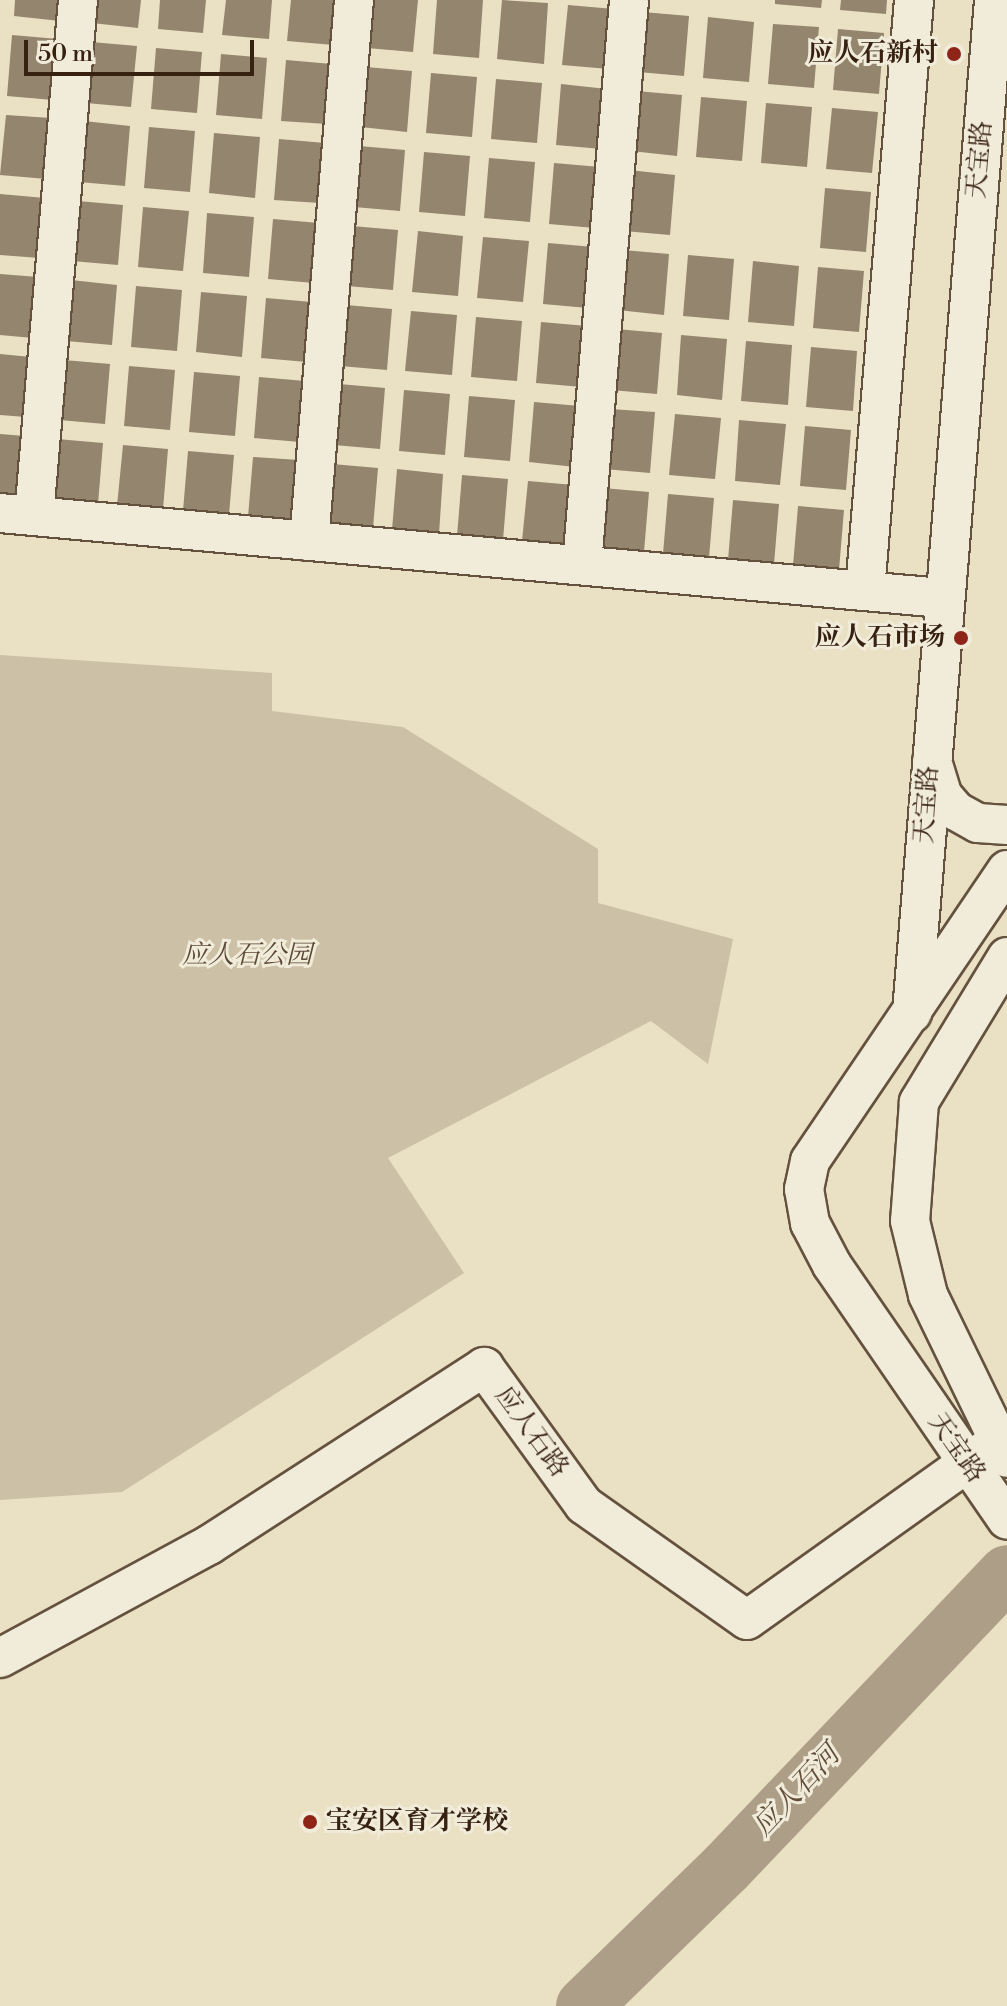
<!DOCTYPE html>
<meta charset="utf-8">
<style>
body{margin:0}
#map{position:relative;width:1007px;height:2006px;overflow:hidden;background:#eae0c4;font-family:"Libre Bodoni","Noto Serif SC",serif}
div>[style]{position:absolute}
.green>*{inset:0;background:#ccc0a6}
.river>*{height:56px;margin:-28px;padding:0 28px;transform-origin:28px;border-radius:28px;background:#ad9f87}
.building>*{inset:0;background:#94856e}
.roads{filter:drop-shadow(2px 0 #64523e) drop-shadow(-2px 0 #64523e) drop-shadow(0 2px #64523e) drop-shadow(0 -2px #64523e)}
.minor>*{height:38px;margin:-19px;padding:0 19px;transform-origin:19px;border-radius:19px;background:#f1ebd9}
.dots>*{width:22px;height:22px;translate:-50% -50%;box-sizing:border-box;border:4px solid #f1ebd9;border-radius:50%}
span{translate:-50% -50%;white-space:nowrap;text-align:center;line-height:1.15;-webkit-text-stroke:6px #f1ebd9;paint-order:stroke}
.poi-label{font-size:26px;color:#372211;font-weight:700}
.right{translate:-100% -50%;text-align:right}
.left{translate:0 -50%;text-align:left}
.street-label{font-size:26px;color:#372211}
.park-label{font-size:26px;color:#5c4a36;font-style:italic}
.water-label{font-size:28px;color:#604e3a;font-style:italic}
.scale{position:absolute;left:24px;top:40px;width:230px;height:36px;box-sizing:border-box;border:4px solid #372211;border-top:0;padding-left:10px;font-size:24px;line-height:28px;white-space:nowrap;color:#372211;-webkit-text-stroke:6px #f1ebd9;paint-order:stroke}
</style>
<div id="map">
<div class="green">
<i style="clip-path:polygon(0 655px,272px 673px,272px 711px,403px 727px,598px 849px,598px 903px,733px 939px,708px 1064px,651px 1021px,388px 1158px,464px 1273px,122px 1492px,0 1500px)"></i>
</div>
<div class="river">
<i style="left:584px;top:2006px;width:198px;rotate:-44.2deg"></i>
<i style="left:726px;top:1868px;width:407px;rotate:-46.4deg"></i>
</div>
<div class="building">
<i style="clip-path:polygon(15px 0,62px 0,60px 21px,14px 16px)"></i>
<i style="clip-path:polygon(94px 0,141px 0,138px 28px,92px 23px)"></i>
<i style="clip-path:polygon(160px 0,206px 0,203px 33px,158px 29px)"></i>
<i style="clip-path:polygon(226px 0,272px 0,269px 39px,222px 35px)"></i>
<i style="clip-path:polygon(291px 0,337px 0,334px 45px,287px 41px)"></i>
<i style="clip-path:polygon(371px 0,418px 0,413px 52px,367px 48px)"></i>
<i style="clip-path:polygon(437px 0,483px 0,479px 58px,433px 54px)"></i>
<i style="clip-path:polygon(502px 0,548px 3px,544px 64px,497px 59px)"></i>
<i style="clip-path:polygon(775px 0,822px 0,821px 8px,775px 4px)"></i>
<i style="clip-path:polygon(841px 0,887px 0,886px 14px,840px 10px)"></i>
<i style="clip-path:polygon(568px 5px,614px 9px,609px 69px,562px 65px)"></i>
<i style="clip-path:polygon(643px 12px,689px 16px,684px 76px,638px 72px)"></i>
<i style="clip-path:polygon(708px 17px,754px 22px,749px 82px,703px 78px)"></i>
<i style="clip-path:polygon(773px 24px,819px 27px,814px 88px,768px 84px)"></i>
<i style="clip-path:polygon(838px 29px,884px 33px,879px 94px,833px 90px)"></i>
<i style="clip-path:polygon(12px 35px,58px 39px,53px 100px,7px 96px)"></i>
<i style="clip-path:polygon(91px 42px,137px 46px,131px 107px,86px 103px)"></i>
<i style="clip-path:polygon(156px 48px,202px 52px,197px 113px,151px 109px)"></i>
<i style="clip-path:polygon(221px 54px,267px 58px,262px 119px,216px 115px)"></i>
<i style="clip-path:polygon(286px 60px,332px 64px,327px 124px,281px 121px)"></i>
<i style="clip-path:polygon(366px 67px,412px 71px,407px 132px,361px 127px)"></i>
<i style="clip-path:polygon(431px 73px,477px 77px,472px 137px,426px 133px)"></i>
<i style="clip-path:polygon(496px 79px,542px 83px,537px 143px,491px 139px)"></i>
<i style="clip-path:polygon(561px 84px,607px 89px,602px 149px,556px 145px)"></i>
<i style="clip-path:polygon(636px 91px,682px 95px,677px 156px,631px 151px)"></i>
<i style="clip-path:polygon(701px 97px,747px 101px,742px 161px,696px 157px)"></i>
<i style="clip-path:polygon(766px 103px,812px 107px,807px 167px,761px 163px)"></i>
<i style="clip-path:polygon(832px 108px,878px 112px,872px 173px,826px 169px)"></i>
<i style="clip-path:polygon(6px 115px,51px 118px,47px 179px,0 175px)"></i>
<i style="clip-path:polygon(84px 121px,130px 126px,125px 186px,79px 182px)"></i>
<i style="clip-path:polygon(149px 127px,195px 131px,190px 192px,144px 188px)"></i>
<i style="clip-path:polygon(214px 133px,260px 137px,255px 198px,209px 193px)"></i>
<i style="clip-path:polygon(279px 139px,325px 143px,320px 203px,274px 200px)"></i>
<i style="clip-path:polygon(359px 146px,405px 150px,400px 211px,354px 207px)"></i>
<i style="clip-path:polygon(424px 152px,470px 156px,465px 216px,419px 212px)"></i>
<i style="clip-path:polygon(489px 158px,535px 162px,530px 222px,484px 218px)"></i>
<i style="clip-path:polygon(554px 163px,600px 167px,595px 228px,549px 224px)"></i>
<i style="clip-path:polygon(629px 170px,675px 175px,670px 235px,624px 231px)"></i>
<i style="clip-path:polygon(825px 188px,871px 192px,866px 252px,820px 248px)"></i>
<i style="clip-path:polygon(0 194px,45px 198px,40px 258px,0 255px)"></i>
<i style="clip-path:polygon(78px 201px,123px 205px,118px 265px,72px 261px)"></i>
<i style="clip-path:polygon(143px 207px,189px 211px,183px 271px,138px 267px)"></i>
<i style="clip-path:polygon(207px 213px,254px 217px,249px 277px,203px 273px)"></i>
<i style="clip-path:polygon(273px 219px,319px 223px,314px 283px,268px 279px)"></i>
<i style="clip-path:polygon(352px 226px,398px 230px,393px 290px,347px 286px)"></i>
<i style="clip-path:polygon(418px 231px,463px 236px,458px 296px,412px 292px)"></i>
<i style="clip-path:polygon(483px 237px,529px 241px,523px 302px,477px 298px)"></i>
<i style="clip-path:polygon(548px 243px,594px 247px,588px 308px,543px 304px)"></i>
<i style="clip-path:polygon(623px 250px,669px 254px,664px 315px,618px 310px)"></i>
<i style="clip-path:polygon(688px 255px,734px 259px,729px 320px,683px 316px)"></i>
<i style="clip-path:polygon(753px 261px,799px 266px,794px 326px,748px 322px)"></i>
<i style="clip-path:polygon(818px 267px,864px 271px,859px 332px,813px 328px)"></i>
<i style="clip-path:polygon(0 274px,38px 277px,33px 338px,0 335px)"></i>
<i style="clip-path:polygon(71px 280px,117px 285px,112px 345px,66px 341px)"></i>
<i style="clip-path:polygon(136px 286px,182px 290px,177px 351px,131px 347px)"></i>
<i style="clip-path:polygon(201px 292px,247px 296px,242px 357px,196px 352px)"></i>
<i style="clip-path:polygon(266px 298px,312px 302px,307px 362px,261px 358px)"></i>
<i style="clip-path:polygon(346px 305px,392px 309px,387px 370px,340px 366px)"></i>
<i style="clip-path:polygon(411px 311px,457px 315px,452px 375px,405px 371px)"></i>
<i style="clip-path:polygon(476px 317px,522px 321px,517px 381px,471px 377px)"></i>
<i style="clip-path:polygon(541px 322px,587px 326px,582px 387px,536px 383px)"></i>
<i style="clip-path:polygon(616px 329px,662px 333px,657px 394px,611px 390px)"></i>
<i style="clip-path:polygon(681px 335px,727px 339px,722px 400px,677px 395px)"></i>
<i style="clip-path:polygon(746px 341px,792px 345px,788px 405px,741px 401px)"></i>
<i style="clip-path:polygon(811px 347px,857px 351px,853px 411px,806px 407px)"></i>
<i style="clip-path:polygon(0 354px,31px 357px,26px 417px,0 415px)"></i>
<i style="clip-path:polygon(64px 360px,110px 364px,105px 424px,59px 420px)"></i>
<i style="clip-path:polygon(129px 366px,175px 370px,170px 430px,124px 426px)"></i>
<i style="clip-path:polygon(194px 372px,240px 376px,235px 436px,189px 432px)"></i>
<i style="clip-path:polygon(259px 377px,305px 381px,300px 442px,254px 438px)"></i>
<i style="clip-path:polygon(339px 384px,385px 388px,380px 449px,334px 445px)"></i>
<i style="clip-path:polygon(404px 390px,450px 394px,445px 455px,399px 451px)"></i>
<i style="clip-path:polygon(469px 396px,515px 400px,510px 461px,464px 457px)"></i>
<i style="clip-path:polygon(534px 402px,580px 406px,575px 467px,529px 462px)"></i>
<i style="clip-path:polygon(610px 409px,655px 412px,650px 473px,604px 469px)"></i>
<i style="clip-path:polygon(675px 414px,721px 418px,715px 479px,669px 475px)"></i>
<i style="clip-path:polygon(739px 420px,786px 424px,780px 485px,735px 481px)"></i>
<i style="clip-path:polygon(805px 426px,851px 430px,846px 490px,800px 486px)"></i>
<i style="clip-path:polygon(0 434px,25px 436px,19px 497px,0 495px)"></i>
<i style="clip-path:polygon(57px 439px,103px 443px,98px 504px,52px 500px)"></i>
<i style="clip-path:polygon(123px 445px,168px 449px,163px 509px,117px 506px)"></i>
<i style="clip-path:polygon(188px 451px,234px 455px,229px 515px,183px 511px)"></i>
<i style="clip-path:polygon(253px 457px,299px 460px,294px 521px,248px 517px)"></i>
<i style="clip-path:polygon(332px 464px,378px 468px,373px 528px,327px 524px)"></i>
<i style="clip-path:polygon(397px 469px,443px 474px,439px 534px,392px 530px)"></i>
<i style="clip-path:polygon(462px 475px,508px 479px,503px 540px,457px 536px)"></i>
<i style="clip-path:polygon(528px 481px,574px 485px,568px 546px,522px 541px)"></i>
<i style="clip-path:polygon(603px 488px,649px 492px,644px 552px,598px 548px)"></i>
<i style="clip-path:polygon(668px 494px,714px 498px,709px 558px,663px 554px)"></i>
<i style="clip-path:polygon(733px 500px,779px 504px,774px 564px,728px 560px)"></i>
<i style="clip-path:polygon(798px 506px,844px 510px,839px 570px,793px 566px)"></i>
</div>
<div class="roads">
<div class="minor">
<i style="left:0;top:513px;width:945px;rotate:5.16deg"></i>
<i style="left:34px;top:516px;width:518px;rotate:-85.13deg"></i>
<i style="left:309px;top:541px;width:543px;rotate:-85.25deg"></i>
<i style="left:582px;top:565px;width:567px;rotate:-85.24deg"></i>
<i style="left:865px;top:590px;width:592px;rotate:-85.25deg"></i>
<i style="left:932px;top:761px;width:37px;rotate:73deg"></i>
<i style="left:943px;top:796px;width:20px;rotate:49deg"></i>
<i style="left:956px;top:811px;width:25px;rotate:29deg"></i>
<i style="left:978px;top:823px;width:29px;rotate:4deg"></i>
<i style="left:1007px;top:870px;width:351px;rotate:124.1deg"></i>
<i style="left:810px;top:1161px;width:29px;rotate:102deg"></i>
<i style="left:804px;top:1189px;width:35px;rotate:80deg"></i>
<i style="left:810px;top:1223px;width:47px;rotate:62.4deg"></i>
<i style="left:832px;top:1265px;width:309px;rotate:55.5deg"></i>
<i style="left:1007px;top:957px;width:170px;rotate:121.3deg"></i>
<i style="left:919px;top:1102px;width:119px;rotate:94.3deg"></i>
<i style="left:910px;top:1221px;width:76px;rotate:76.3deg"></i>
<i style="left:928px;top:1295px;width:181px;rotate:64.1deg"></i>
<i style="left:912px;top:1013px;width:1016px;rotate:-85.37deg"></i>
<i style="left:0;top:1658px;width:238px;rotate:-28.4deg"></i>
<i style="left:209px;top:1545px;width:328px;rotate:-32.9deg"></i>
<i style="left:484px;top:1367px;width:170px;rotate:54.1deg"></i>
<i style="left:584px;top:1505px;width:199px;rotate:35.2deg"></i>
<i style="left:747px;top:1620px;width:308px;rotate:-35.5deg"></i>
</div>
</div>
<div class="dots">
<i style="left:954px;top:54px;background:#8f2418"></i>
<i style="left:961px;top:638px;background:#8f2418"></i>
<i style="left:310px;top:1822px;background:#8f2418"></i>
</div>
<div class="poi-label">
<span class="right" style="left:938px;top:54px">应人石新村</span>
<span class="right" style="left:945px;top:638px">应人石市场</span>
<span class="left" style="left:326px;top:1822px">宝安区育才学校</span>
</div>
<div class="street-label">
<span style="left:980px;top:160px;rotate:-85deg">天宝路</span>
<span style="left:927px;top:805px;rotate:-86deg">天宝路</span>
<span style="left:531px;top:1432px;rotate:54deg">应人石路</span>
<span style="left:956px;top:1448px;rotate:55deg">天宝路</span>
</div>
<div class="park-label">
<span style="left:247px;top:956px">应人石公园</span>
</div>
<div class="water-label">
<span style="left:797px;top:1791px;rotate:-47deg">应人石河</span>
</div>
<div class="scale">50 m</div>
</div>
